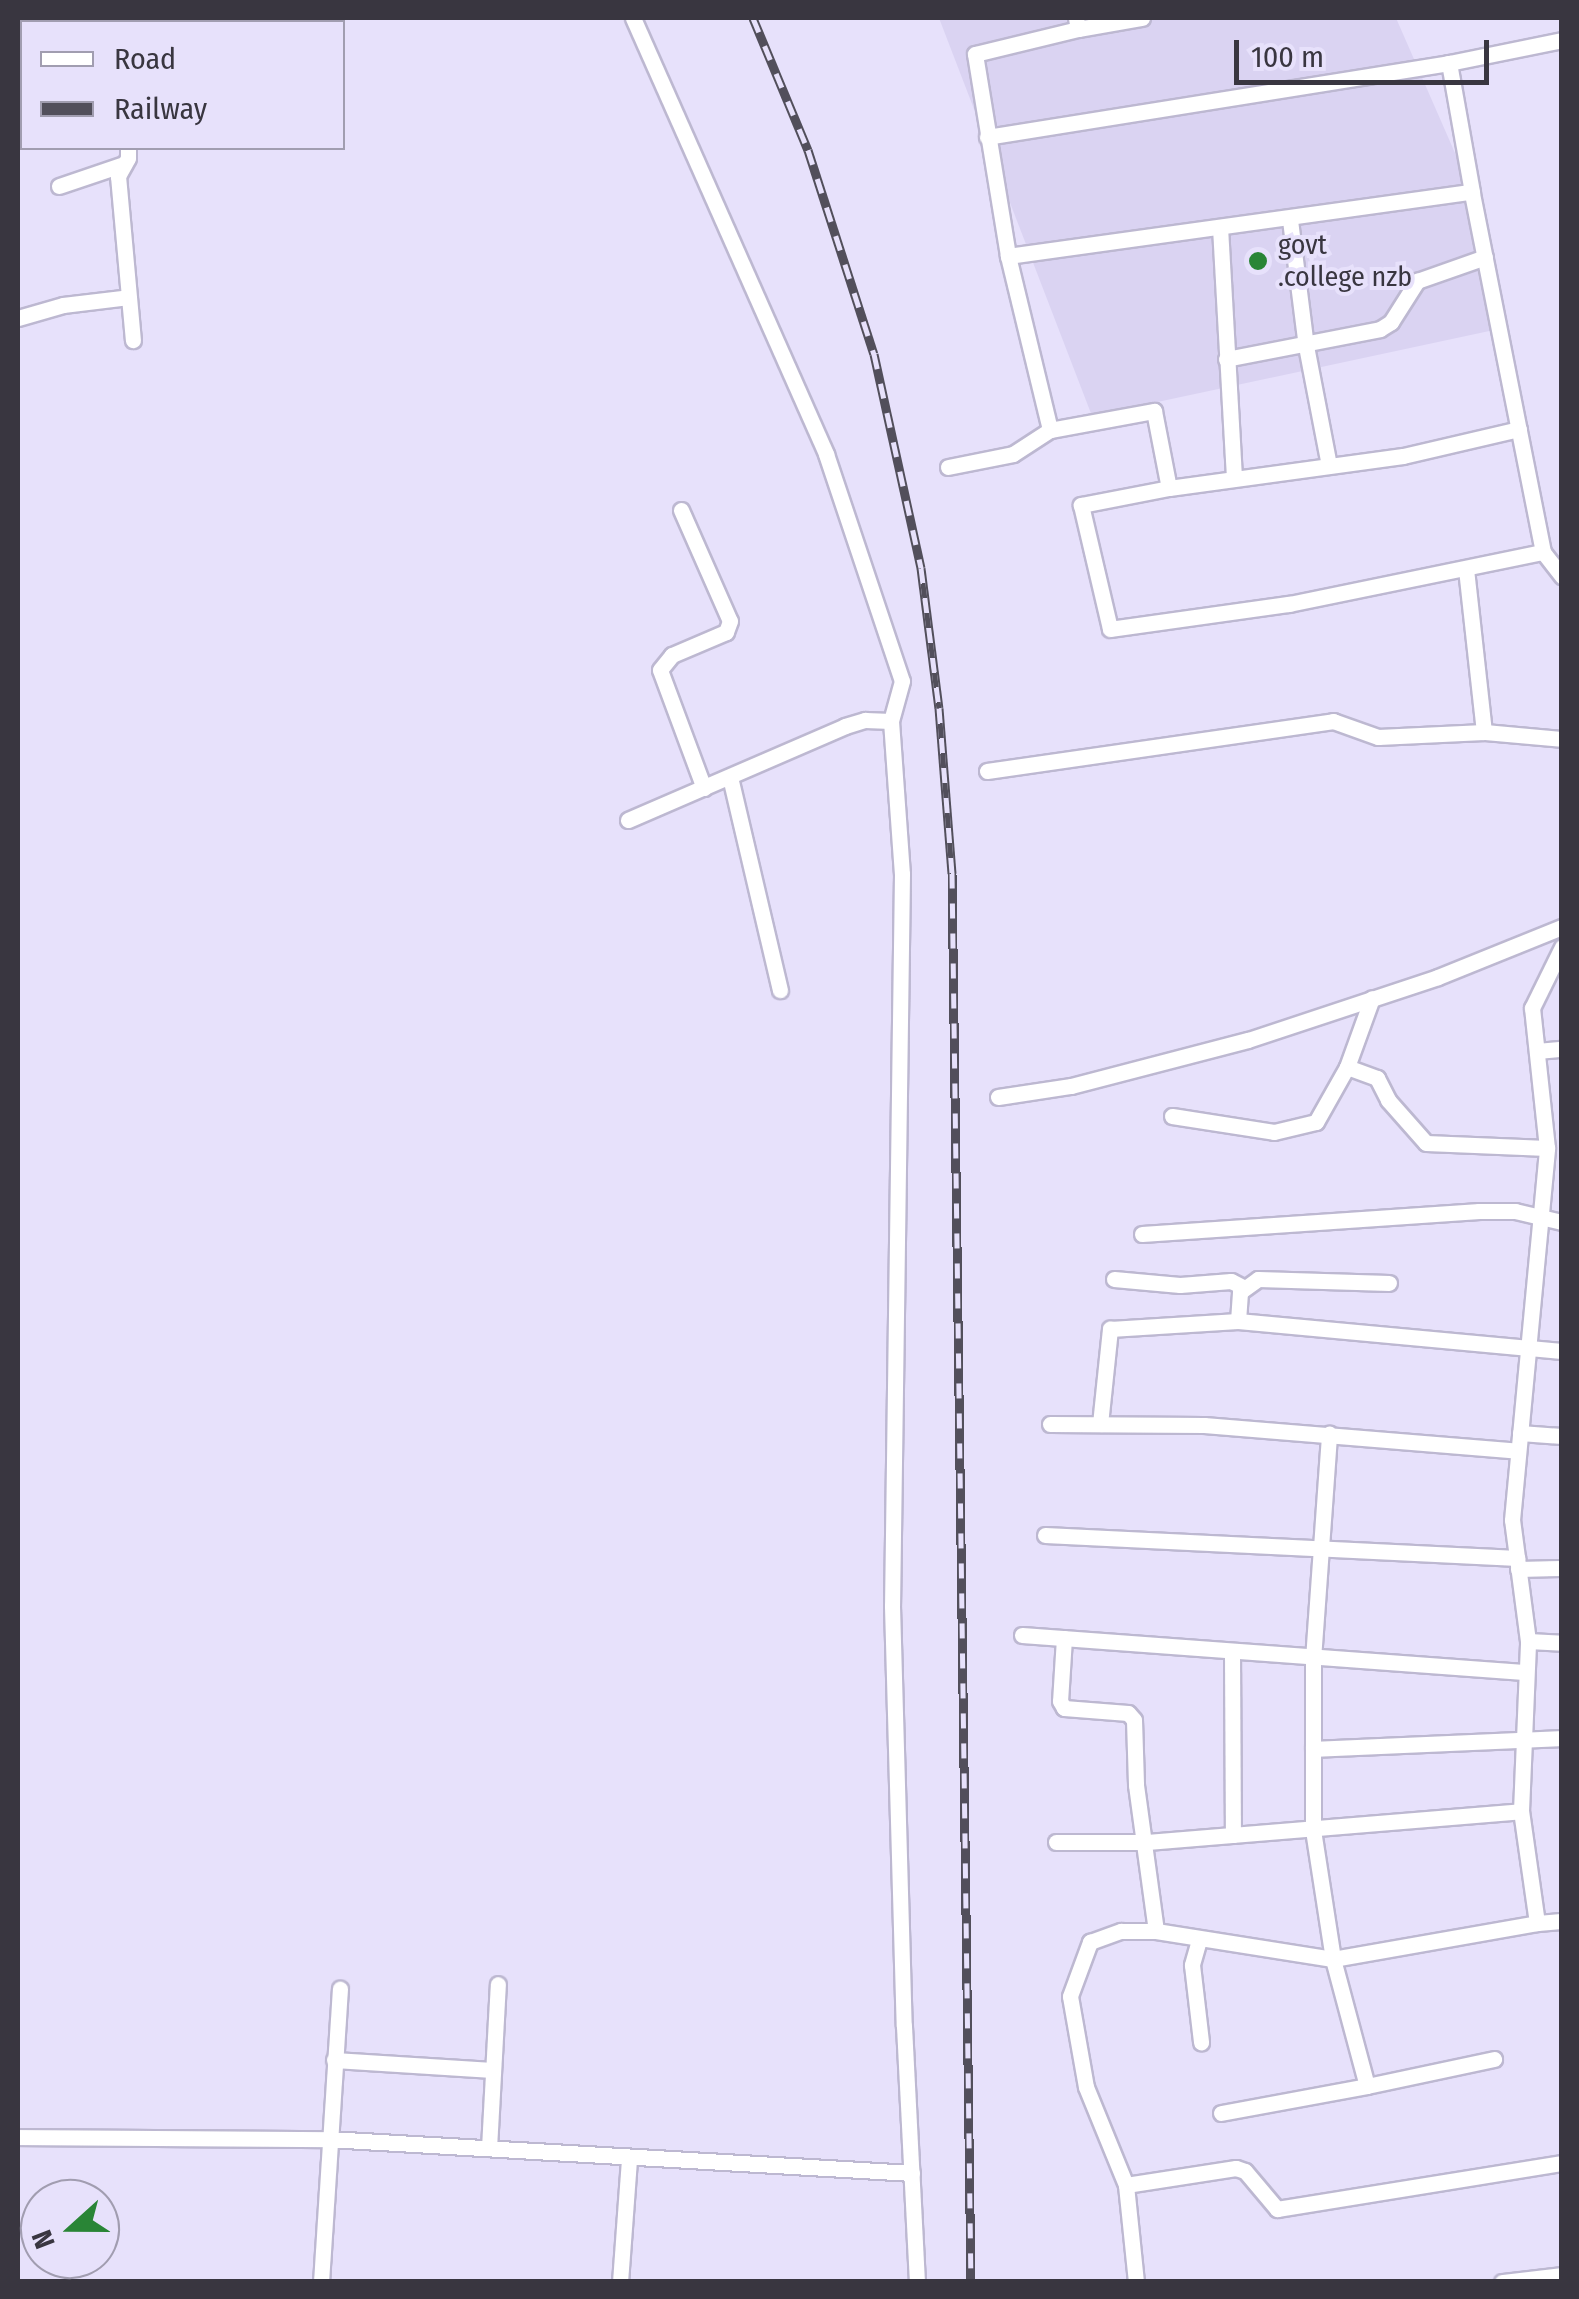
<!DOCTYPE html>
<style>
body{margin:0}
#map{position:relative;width:1579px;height:2299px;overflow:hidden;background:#e7e1fb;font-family:"Fira Sans Condensed",sans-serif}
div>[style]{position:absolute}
.built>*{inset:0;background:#dad3f2}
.roads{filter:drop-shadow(2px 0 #bdb8d1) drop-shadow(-2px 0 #bdb8d1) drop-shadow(0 2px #bdb8d1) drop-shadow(0 -2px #bdb8d1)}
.street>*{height:15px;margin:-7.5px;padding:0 7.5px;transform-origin:7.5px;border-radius:7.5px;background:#fff}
.secondary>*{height:22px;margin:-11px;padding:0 11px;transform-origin:11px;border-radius:11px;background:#fff}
.rail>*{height:9px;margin-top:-4.5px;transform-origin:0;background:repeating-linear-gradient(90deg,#e7e1fb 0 15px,#524f5b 0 30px);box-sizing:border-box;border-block:2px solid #524f5b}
.dots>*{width:28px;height:28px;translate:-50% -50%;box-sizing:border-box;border:5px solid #e7e1fb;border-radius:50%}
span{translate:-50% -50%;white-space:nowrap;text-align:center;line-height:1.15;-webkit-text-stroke:8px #e7e1fb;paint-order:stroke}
.poi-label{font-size:28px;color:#393640}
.left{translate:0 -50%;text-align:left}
.frame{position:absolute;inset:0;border:20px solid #393640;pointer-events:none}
.legend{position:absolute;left:20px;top:20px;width:325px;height:130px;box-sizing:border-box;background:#e7e1fb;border:2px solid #a19db0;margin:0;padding:12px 18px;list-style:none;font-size:30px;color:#393640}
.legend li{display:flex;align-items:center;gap:20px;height:50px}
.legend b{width:50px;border:2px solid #a19db0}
.north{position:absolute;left:20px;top:2179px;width:100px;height:100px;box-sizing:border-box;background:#e7e1fb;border:2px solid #a19db0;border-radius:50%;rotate:249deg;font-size:28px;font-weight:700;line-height:40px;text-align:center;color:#393640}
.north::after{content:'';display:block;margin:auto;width:35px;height:45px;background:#298536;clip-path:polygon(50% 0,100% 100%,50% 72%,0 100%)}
.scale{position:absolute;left:1234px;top:40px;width:255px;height:45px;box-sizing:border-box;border:5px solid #393640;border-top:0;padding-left:12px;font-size:30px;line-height:35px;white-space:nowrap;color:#393640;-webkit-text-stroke:8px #e7e1fb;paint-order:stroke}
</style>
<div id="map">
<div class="built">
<i style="clip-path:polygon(939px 18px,1396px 18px,1472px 192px,1494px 330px,1092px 416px)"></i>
</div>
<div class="roads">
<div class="street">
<i style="left:36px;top:18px;width:4px;rotate:76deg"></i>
<i style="left:633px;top:18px;width:477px;rotate:66.1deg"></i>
<i style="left:826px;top:454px;width:239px;rotate:71.5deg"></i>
<i style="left:902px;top:681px;width:41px;rotate:105.4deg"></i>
<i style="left:891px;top:721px;width:153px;rotate:85.9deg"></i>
<i style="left:902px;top:874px;width:732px;rotate:90.78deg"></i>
<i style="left:892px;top:1606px;width:420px;rotate:88.4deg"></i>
<i style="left:904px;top:2026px;width:256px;rotate:87.1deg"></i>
<i style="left:1076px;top:18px;width:11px;rotate:80deg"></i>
<i style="left:1078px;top:29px;width:106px;rotate:166.4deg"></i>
<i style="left:975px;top:54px;width:205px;rotate:80.7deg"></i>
<i style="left:1008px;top:256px;width:468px;rotate:-7.9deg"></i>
<i style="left:1472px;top:192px;width:131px;rotate:-100.1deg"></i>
<i style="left:1449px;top:63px;width:115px;rotate:-11.5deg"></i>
<i style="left:1078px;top:29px;width:65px;rotate:-9.8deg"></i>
<i style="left:987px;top:137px;width:468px;rotate:-9.1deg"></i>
<i style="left:128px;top:148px;width:10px;rotate:90deg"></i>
<i style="left:128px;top:158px;width:21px;rotate:119deg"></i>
<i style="left:118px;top:176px;width:165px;rotate:84.8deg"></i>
<i style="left:59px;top:186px;width:69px;rotate:-18.7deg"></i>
<i style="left:1290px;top:220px;width:127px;rotate:82.8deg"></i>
<i style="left:1306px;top:346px;width:121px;rotate:79.1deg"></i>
<i style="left:1220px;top:227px;width:250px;rotate:86.8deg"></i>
<i style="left:1008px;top:256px;width:179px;rotate:76.4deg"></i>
<i style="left:1050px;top:430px;width:106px;rotate:-10.4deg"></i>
<i style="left:1154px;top:411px;width:78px;rotate:79deg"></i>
<i style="left:1169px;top:488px;width:90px;rotate:169.1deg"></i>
<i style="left:1081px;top:505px;width:127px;rotate:76.8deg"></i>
<i style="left:1110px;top:629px;width:181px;rotate:-8deg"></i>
<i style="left:1289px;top:604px;width:259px;rotate:-11.6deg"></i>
<i style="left:1543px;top:552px;width:367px;rotate:-101.2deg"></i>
<i style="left:18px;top:318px;width:47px;rotate:-16.1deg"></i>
<i style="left:63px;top:305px;width:66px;rotate:-6.9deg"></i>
<i style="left:1226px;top:359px;width:157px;rotate:-11deg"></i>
<i style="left:1380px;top:329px;width:13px;rotate:-32deg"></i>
<i style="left:1391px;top:322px;width:49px;rotate:-57.6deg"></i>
<i style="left:1417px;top:281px;width:72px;rotate:-19.4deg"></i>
<i style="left:948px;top:467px;width:66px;rotate:-11.3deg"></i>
<i style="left:1013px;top:454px;width:44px;rotate:-33deg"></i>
<i style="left:1169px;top:488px;width:236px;rotate:-7.8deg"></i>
<i style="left:1403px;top:456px;width:119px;rotate:-13.1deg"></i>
<i style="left:681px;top:510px;width:121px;rotate:66.2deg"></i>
<i style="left:730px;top:621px;width:12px;rotate:110deg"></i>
<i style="left:726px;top:632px;width:59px;rotate:156.9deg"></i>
<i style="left:672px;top:655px;width:19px;rotate:129deg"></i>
<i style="left:660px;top:670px;width:126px;rotate:69.6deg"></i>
<i style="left:1543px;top:552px;width:31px;rotate:52deg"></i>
<i style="left:1466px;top:569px;width:164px;rotate:83.7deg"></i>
<i style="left:1484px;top:732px;width:78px;rotate:5.1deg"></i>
<i style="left:987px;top:771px;width:350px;rotate:-8.2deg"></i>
<i style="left:1333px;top:721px;width:48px;rotate:19.6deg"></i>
<i style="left:1378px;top:737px;width:106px;rotate:-2.7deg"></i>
<i style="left:730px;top:777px;width:219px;rotate:76.8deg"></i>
<i style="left:628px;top:820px;width:236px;rotate:-23.4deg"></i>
<i style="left:845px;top:726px;width:21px;rotate:-17deg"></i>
<i style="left:865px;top:720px;width:26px;rotate:2deg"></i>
<i style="left:1537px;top:1051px;width:25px;rotate:-5deg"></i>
<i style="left:1347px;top:1067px;width:32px;rotate:20deg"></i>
<i style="left:1377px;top:1078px;width:25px;rotate:63deg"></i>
<i style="left:1388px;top:1100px;width:57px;rotate:48.5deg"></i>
<i style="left:1426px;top:1143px;width:121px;rotate:2.4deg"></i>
<i style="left:998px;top:1097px;width:74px;rotate:-8.6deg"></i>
<i style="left:1071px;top:1086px;width:183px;rotate:-14.6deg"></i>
<i style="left:1248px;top:1040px;width:200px;rotate:-18.3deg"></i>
<i style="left:1438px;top:977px;width:134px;rotate:-22deg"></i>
<i style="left:1172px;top:1116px;width:103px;rotate:8.9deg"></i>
<i style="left:1274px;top:1132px;width:43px;rotate:-13.4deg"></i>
<i style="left:1316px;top:1122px;width:63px;rotate:-60.6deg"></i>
<i style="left:1347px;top:1067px;width:73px;rotate:-70.1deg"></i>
<i style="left:1142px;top:1234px;width:338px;rotate:-3.9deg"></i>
<i style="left:1479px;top:1211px;width:36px"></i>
<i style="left:1515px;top:1211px;width:48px;rotate:13.2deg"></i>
<i style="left:1114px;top:1279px;width:66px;rotate:5.2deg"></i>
<i style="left:1180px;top:1285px;width:51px;rotate:-4.5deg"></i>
<i style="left:1231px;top:1281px;width:13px;rotate:27deg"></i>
<i style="left:1238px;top:1321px;width:29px;rotate:-86deg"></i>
<i style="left:1240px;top:1292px;width:22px;rotate:-36deg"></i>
<i style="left:1258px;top:1279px;width:131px;rotate:1.7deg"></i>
<i style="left:1050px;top:1424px;width:154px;rotate:0.4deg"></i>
<i style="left:1204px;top:1425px;width:315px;rotate:4.7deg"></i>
<i style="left:1100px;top:1424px;width:96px;rotate:-84deg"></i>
<i style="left:1110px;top:1329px;width:128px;rotate:-3.6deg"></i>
<i style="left:1238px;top:1321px;width:325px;rotate:5.3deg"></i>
<i style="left:1520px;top:1433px;width:42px;rotate:4.1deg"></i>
<i style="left:1045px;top:1535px;width:473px;rotate:2.8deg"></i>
<i style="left:1518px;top:1569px;width:44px;rotate:-1.3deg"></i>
<i style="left:1022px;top:1635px;width:503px;rotate:4.22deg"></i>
<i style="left:1064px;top:1638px;width:63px;rotate:93.6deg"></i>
<i style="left:1060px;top:1701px;width:8px;rotate:60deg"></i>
<i style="left:1064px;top:1708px;width:64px;rotate:4.5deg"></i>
<i style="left:1128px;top:1713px;width:9px;rotate:49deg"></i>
<i style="left:1134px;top:1720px;width:65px;rotate:88.2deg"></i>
<i style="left:1136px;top:1785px;width:147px;rotate:82.2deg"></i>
<i style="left:1528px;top:1641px;width:34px;rotate:3deg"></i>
<i style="left:1232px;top:1653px;width:182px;rotate:89.7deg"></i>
<i style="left:1313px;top:1749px;width:249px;rotate:-2.5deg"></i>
<i style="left:1056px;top:1842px;width:91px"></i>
<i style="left:1147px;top:1842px;width:375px;rotate:-4.7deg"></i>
<i style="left:1537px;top:1923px;width:25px;rotate:-5deg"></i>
<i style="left:1199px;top:1940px;width:26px;rotate:106deg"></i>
<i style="left:1192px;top:1965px;width:78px;rotate:83.3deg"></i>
<i style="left:334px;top:2060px;width:159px;rotate:3.6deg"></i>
<i style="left:1367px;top:2086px;width:130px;rotate:-12deg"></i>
<i style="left:1221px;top:2113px;width:148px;rotate:-10.5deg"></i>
<i style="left:1367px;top:2086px;width:131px;rotate:-105deg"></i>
<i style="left:1333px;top:1959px;width:131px;rotate:-98.8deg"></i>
<i style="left:1313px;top:1830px;width:171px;rotate:-90deg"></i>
<i style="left:1313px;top:1659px;width:226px;rotate:-85.9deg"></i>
<i style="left:18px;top:2137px;width:310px;rotate:0.4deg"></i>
<i style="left:328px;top:2139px;width:585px;rotate:3.33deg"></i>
<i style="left:489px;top:2148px;width:164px;rotate:-86.9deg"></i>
<i style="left:1126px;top:2185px;width:106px;rotate:-112.2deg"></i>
<i style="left:1086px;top:2087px;width:92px;rotate:-100deg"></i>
<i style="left:1070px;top:1996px;width:58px;rotate:-69.7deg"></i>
<i style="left:1090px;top:1942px;width:33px;rotate:-20deg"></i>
<i style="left:1121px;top:1931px;width:35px"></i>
<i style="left:1156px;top:1931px;width:179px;rotate:9deg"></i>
<i style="left:1333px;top:1959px;width:207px;rotate:-10deg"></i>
<i style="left:1537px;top:1923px;width:113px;rotate:-98.1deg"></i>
<i style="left:1521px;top:1811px;width:170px;rotate:-87.6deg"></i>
<i style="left:1528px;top:1641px;width:122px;rotate:-97.5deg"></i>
<i style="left:1512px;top:1520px;width:374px;rotate:-84.6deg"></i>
<i style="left:1547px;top:1148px;width:141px;rotate:-96.1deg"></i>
<i style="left:1532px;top:1008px;width:68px;rotate:-63.8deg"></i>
<i style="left:321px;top:2282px;width:294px;rotate:-86.3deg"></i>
<i style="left:620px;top:2282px;width:123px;rotate:-85.8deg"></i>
<i style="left:1136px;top:2282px;width:98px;rotate:-95.9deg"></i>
<i style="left:1126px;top:2185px;width:111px;rotate:-8.8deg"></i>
<i style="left:1236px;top:2168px;width:9px;rotate:18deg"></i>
<i style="left:1245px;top:2171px;width:50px;rotate:49.9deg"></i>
<i style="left:1277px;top:2209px;width:289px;rotate:-9.2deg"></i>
<i style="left:1502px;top:2282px;width:60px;rotate:-6.7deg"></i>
</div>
<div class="secondary">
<i style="left:235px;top:22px;width:12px;rotate:-20deg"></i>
<i style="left:18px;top:114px;width:4px;rotate:-27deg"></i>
</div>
</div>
<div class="rail">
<i style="left:753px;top:18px;width:143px;rotate:67.4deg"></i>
<i style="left:808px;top:150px;width:214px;rotate:72.1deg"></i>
<i style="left:874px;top:354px;width:219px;rotate:77.6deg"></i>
<i style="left:921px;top:568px;width:141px;rotate:82.7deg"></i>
<i style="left:939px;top:708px;width:166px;rotate:85.5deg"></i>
<i style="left:952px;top:873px;width:1409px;rotate:89.23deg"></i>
</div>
<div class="dots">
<i style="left:1258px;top:261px;background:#298536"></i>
</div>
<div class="poi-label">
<span class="left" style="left:1278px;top:261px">govt<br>.college nzb</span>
</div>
<div class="frame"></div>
<ul class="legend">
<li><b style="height:12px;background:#fff"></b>Road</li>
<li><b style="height:12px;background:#524f5b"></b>Railway</li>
</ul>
<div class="north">N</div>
<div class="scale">100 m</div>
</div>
